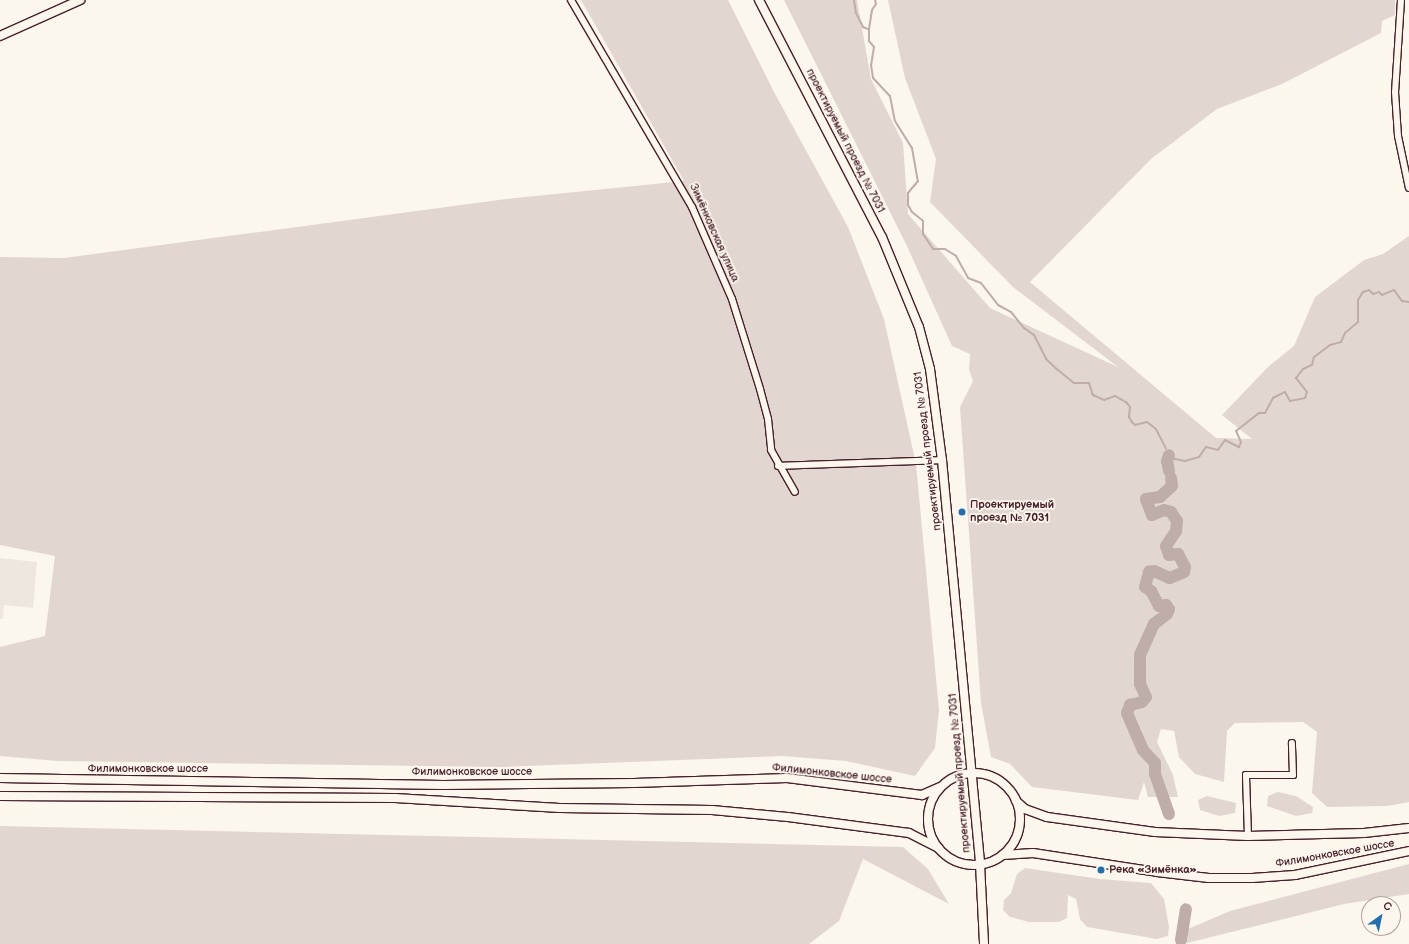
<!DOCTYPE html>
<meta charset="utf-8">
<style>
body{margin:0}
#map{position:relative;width:1409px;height:944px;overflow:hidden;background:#fbf7ec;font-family:"Balsamiq Sans",sans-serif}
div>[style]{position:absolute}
.built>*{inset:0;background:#eee7de}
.green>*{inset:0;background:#e2d7d0}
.stream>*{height:2px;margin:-1px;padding:0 1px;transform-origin:1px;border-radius:1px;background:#bfadaa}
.river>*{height:12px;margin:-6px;padding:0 6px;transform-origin:6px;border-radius:6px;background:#bfadaa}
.roads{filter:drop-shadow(1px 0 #4a1f2b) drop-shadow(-1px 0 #4a1f2b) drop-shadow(0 1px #4a1f2b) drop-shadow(0 -1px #4a1f2b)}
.street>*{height:6px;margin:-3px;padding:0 3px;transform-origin:3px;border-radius:3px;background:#fbf7ec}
.secondary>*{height:8px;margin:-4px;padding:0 4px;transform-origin:4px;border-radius:4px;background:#fbf7ec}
.secondary>.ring{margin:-4px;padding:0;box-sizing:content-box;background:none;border:8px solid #fbf7ec;border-radius:50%}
.dots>*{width:11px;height:11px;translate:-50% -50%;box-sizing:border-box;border:2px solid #fbf7ec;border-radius:50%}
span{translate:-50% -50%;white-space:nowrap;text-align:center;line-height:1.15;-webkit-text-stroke:3.5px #fbf7ec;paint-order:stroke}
.street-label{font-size:11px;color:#4a1f2b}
.poi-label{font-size:11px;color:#4a1f2b;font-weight:700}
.left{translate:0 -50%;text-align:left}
.north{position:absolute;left:1361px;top:896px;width:40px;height:40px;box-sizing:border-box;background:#fbf7ec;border:1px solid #b4a19f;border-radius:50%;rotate:33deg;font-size:11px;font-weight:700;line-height:16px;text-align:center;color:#4a1f2b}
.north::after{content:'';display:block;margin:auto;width:14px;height:18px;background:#1f6fb2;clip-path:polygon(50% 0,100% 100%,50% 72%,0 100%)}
</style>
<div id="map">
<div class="built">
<i style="clip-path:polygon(0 558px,37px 562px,33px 608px,4px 605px,3px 619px,0 619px)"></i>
</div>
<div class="green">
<i style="clip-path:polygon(581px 0,728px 0,775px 94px,848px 227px,884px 319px,916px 464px,939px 710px,935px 748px,915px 776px,846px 761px,782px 756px,503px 767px,57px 761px,0 756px,0 647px,45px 636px,55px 556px,0 545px,0 257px,64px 258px,506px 199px,684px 181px)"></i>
<i style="clip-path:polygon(784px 0,857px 0,871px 79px,903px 143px,908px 214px,990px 308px,1118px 367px,1013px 287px,930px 202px,936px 159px,905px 78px,888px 0,1395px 0,1395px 15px,1382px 21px,1381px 33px,1282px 84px,1217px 109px,1151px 159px,1030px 282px,1216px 438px,1252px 439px,1222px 415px,1269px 366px,1294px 346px,1315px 297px,1364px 260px,1383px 254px,1409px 236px,1409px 802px,1387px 806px,1327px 807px,1312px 793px,1317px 732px,1303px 722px,1235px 723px,1227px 731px,1224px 782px,1195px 774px,1179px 757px,1174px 731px,1161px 729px,1157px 742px,1173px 775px,1178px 797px,1148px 797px,1144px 782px,1138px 800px,1032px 787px,1010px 764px,991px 757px,981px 703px,960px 407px,973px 381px,969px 369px,970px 354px,952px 346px,906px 244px)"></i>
<i style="clip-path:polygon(1278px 792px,1296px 796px,1313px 807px,1312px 813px,1296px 816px,1267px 806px,1268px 796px)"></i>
<i style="clip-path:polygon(1207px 796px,1236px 803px,1235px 813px,1219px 816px,1200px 810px,1198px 800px)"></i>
<i style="clip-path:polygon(0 826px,903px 847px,928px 869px,949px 904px,863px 859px,839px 921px,809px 944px,0 944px)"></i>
<i style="clip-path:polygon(1409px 864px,1409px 894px,1344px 904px,1187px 943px,1188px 929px,1230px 911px)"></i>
<i style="clip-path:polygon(1025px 868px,1100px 879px,1151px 883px,1164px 899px,1169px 927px,1168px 936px,1157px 939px,1087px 927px,1080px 919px,1076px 899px,1068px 895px,1067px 918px,1059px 922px,1029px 922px,1010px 917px,1003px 910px,1004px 900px,1011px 893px,1017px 874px)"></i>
</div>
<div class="stream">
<i style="left:854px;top:0;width:13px;rotate:81deg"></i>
<i style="left:856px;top:13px;width:16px;rotate:63deg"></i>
<i style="left:863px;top:27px;width:5px;rotate:22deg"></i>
<i style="left:875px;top:0;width:4px;rotate:76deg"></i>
<i style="left:876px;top:4px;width:7px;rotate:124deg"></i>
<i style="left:872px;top:10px;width:19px;rotate:99deg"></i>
<i style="left:869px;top:29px;width:12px;rotate:90deg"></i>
<i style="left:869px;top:41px;width:8px;rotate:50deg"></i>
<i style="left:874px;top:47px;width:18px;rotate:99deg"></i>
<i style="left:871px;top:65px;width:13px;rotate:81deg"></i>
<i style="left:873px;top:78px;width:25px;rotate:47deg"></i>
<i style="left:890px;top:96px;width:25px;rotate:79deg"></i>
<i style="left:895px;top:121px;width:32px;rotate:58deg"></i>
<i style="left:912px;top:148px;width:34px;rotate:80deg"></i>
<i style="left:918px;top:181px;width:16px;rotate:130deg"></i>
<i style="left:908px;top:193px;width:12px;rotate:90deg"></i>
<i style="left:908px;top:205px;width:8px;rotate:60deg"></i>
<i style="left:912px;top:212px;width:14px;rotate:39deg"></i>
<i style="left:923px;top:221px;width:13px;rotate:90deg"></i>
<i style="left:923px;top:234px;width:18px;rotate:56deg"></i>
<i style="left:933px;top:249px;width:12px"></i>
<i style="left:945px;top:249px;width:13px;rotate:32deg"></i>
<i style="left:956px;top:256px;width:25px;rotate:61deg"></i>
<i style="left:968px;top:278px;width:14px;rotate:21deg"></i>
<i style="left:981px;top:283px;width:28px;rotate:52deg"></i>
<i style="left:998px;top:305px;width:15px;rotate:28deg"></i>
<i style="left:1011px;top:312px;width:21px;rotate:51deg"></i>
<i style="left:1024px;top:328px;width:12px;rotate:35deg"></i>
<i style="left:1034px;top:335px;width:27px;rotate:63deg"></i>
<i style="left:1046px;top:359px;width:16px;rotate:43deg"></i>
<i style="left:1058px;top:370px;width:21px;rotate:39deg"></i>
<i style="left:1074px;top:383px;width:15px"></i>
<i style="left:1089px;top:383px;width:13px;rotate:72deg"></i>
<i style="left:1093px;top:395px;width:12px;rotate:24deg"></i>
<i style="left:1104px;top:400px;width:12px;rotate:-20deg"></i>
<i style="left:1115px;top:396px;width:13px;rotate:29deg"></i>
<i style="left:1126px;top:402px;width:6px;rotate:51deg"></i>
<i style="left:1130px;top:407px;width:10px;rotate:96deg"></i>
<i style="left:1129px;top:417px;width:6px;rotate:59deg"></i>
<i style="left:1132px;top:422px;width:4px;rotate:45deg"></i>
<i style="left:1135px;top:425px;width:12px;rotate:-14deg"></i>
<i style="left:1147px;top:422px;width:11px;rotate:38deg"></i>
<i style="left:1156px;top:429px;width:22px;rotate:63deg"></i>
<i style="left:1169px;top:454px;width:8px;rotate:40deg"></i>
<i style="left:1175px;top:459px;width:10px;rotate:11deg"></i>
<i style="left:1185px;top:461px;width:15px;rotate:-16deg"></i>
<i style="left:1199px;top:457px;width:12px;rotate:-55deg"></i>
<i style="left:1206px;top:447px;width:12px;rotate:14deg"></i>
<i style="left:1218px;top:450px;width:12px;rotate:-55deg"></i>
<i style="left:1225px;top:440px;width:16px;rotate:27deg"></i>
<i style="left:1239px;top:447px;width:5px;rotate:-68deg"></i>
<i style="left:1241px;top:442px;width:12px;rotate:-114deg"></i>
<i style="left:1236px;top:431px;width:29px;rotate:-38deg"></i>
<i style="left:1259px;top:413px;width:6px"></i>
<i style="left:1265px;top:413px;width:17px;rotate:-62deg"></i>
<i style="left:1273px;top:398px;width:13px;rotate:-27deg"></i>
<i style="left:1285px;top:392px;width:10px;rotate:61deg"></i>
<i style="left:1290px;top:401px;width:15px;rotate:-11deg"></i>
<i style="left:1305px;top:398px;width:6px;rotate:-72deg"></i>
<i style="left:1307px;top:392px;width:18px;rotate:-128deg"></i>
<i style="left:1296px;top:378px;width:11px;rotate:-52deg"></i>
<i style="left:1303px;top:369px;width:10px;rotate:-24deg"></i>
<i style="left:1312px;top:365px;width:8px;rotate:-76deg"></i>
<i style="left:1314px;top:357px;width:20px;rotate:-37deg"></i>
<i style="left:1330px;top:345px;width:11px;rotate:-15deg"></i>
<i style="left:1341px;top:342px;width:10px;rotate:-66deg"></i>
<i style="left:1345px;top:333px;width:17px;rotate:-40deg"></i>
<i style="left:1358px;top:322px;width:22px;rotate:-90deg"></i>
<i style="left:1358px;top:300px;width:9px;rotate:-58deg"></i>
<i style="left:1363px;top:292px;width:6px;rotate:-18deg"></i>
<i style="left:1369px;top:290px;width:6px;rotate:45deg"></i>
<i style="left:1373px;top:294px;width:6px;rotate:-18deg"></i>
<i style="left:1379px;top:292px;width:4px;rotate:45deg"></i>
<i style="left:1382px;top:295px;width:13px;rotate:-23deg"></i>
<i style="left:1394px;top:290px;width:14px;rotate:54deg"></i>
<i style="left:1402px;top:301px;width:7px;rotate:8deg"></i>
</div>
<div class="river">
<i style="left:1169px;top:471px;width:10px;rotate:-101deg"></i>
<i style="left:1167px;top:461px;width:6px;rotate:-72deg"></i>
<i style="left:1169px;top:814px;width:42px;rotate:-109.3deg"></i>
<i style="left:1155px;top:774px;width:11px;rotate:-90deg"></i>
<i style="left:1155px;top:763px;width:18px;rotate:-133deg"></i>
<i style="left:1143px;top:750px;width:40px;rotate:-113.4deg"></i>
<i style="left:1127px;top:713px;width:9px;rotate:-69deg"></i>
<i style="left:1130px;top:705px;width:12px;rotate:-14deg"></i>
<i style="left:1142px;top:702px;width:6px;rotate:-51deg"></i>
<i style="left:1146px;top:697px;width:14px;rotate:-115deg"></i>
<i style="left:1140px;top:684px;width:29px;rotate:-90deg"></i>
<i style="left:1140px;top:655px;width:34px;rotate:-66deg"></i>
<i style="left:1154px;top:624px;width:16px;rotate:-38deg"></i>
<i style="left:1167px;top:614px;width:5px;rotate:-68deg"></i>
<i style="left:1169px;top:609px;width:5px;rotate:-127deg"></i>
<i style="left:1166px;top:605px;width:7px;rotate:172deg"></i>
<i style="left:1159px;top:606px;width:17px;rotate:-118deg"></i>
<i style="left:1151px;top:591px;width:7px;rotate:-146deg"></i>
<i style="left:1145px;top:587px;width:16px;rotate:-75deg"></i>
<i style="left:1149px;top:572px;width:5px;rotate:-11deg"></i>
<i style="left:1154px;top:571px;width:17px;rotate:24deg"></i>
<i style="left:1170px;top:578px;width:15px;rotate:-23deg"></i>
<i style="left:1184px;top:572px;width:5px;rotate:-79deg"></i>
<i style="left:1185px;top:567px;width:15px;rotate:-118deg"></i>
<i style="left:1178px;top:554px;width:9px;rotate:174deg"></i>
<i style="left:1169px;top:555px;width:9px;rotate:-108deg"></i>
<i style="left:1166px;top:546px;width:18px;rotate:-56deg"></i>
<i style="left:1176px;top:531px;width:10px;rotate:-84deg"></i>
<i style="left:1177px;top:521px;width:11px;rotate:-124deg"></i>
<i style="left:1171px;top:512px;width:7px;rotate:-164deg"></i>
<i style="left:1164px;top:510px;width:13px;rotate:157deg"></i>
<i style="left:1152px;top:515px;width:17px;rotate:-111deg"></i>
<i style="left:1146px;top:499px;width:14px;rotate:-8deg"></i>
<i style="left:1160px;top:497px;width:16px;rotate:-43deg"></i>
<i style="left:1172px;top:486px;width:8px;rotate:-97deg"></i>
<i style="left:1181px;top:940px;width:31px;rotate:-81deg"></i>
</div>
<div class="roads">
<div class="street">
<i style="left:571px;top:0;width:240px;rotate:59.7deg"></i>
<i style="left:692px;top:207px;width:100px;rotate:66.5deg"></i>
<i style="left:732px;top:299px;width:94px;rotate:72.7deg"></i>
<i style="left:760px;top:389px;width:31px;rotate:75deg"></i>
<i style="left:768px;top:419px;width:31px;rotate:84deg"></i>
<i style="left:771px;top:450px;width:48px;rotate:60.3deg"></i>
<i style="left:1401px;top:0;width:92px;rotate:93.7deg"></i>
<i style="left:1395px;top:92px;width:44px;rotate:86.1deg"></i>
<i style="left:1398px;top:136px;width:53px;rotate:78.1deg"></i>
<i style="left:778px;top:466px;width:164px;rotate:-2.1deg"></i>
<i style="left:1248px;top:836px;width:61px;rotate:-91.9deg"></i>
<i style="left:1246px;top:775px;width:47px"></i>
<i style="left:1293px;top:775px;width:32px;rotate:-92deg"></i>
</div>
<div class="secondary">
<i style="left:759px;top:0;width:267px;rotate:62.6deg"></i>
<i style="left:882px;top:237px;width:97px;rotate:67.7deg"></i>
<i style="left:919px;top:327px;width:43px;rotate:75.3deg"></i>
<i style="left:930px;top:369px;width:92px;rotate:82.5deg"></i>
<i style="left:942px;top:460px;width:406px;rotate:84.6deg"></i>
<i style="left:980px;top:864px;width:80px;rotate:87.1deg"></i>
<i style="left:0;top:36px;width:88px;rotate:-24.2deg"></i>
<i class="ring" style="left:928px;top:773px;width:84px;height:84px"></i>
<i style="left:0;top:778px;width:443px;rotate:0.9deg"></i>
<i style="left:443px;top:785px;width:191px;rotate:-0.6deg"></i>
<i style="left:634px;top:783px;width:153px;rotate:-1.9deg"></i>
<i style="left:787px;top:778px;width:136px;rotate:7.2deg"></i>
<i style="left:922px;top:795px;width:20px;rotate:-24deg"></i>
<i style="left:0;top:796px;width:395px;rotate:0.3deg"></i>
<i style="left:395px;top:798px;width:165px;rotate:3.5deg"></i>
<i style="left:560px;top:808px;width:152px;rotate:0.8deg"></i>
<i style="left:712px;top:810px;width:76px;rotate:5.3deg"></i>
<i style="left:788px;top:817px;width:122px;rotate:7.5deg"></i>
<i style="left:909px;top:833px;width:33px;rotate:27deg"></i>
<i style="left:1016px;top:801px;width:12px;rotate:42deg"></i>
<i style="left:1025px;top:809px;width:23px;rotate:20deg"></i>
<i style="left:1047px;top:817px;width:109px;rotate:7.9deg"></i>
<i style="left:1155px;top:832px;width:93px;rotate:2.5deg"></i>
<i style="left:1248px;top:836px;width:116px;rotate:-1.5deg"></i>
<i style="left:1364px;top:833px;width:45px;rotate:-6.3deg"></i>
<i style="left:1003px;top:855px;width:30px;rotate:-4deg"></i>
<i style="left:1033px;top:853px;width:125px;rotate:8.7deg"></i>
<i style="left:1157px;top:872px;width:52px;rotate:6.6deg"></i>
<i style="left:1209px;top:878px;width:43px"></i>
<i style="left:1252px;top:878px;width:43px;rotate:-4deg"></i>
<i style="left:1295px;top:875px;width:116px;rotate:-11.9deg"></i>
</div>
</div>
<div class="dots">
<i style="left:962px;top:512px;background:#1f6fb2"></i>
<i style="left:1101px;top:870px;background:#1f6fb2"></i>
</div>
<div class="street-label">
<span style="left:845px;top:141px;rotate:63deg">проектируемый проезд № 7031</span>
<span style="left:714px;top:233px;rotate:66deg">Зимёнковская улица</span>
<span style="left:928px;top:451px;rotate:-97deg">проектируемый проезд № 7031</span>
<span style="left:148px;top:769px">Филимонковское шоссе</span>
<span style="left:472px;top:772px">Филимонковское шоссе</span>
<span style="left:960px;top:773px;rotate:-95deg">проектируемый проезд № 7031</span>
<span style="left:832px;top:774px;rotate:6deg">Филимонковское шоссе</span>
<span style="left:1335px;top:854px;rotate:-10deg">Филимонковское шоссе</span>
</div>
<div class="poi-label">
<span class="left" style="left:970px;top:512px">Проектируемый<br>проезд № 7031</span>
<span class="left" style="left:1109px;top:870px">Река «Зимёнка»</span>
</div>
<div class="north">С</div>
</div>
